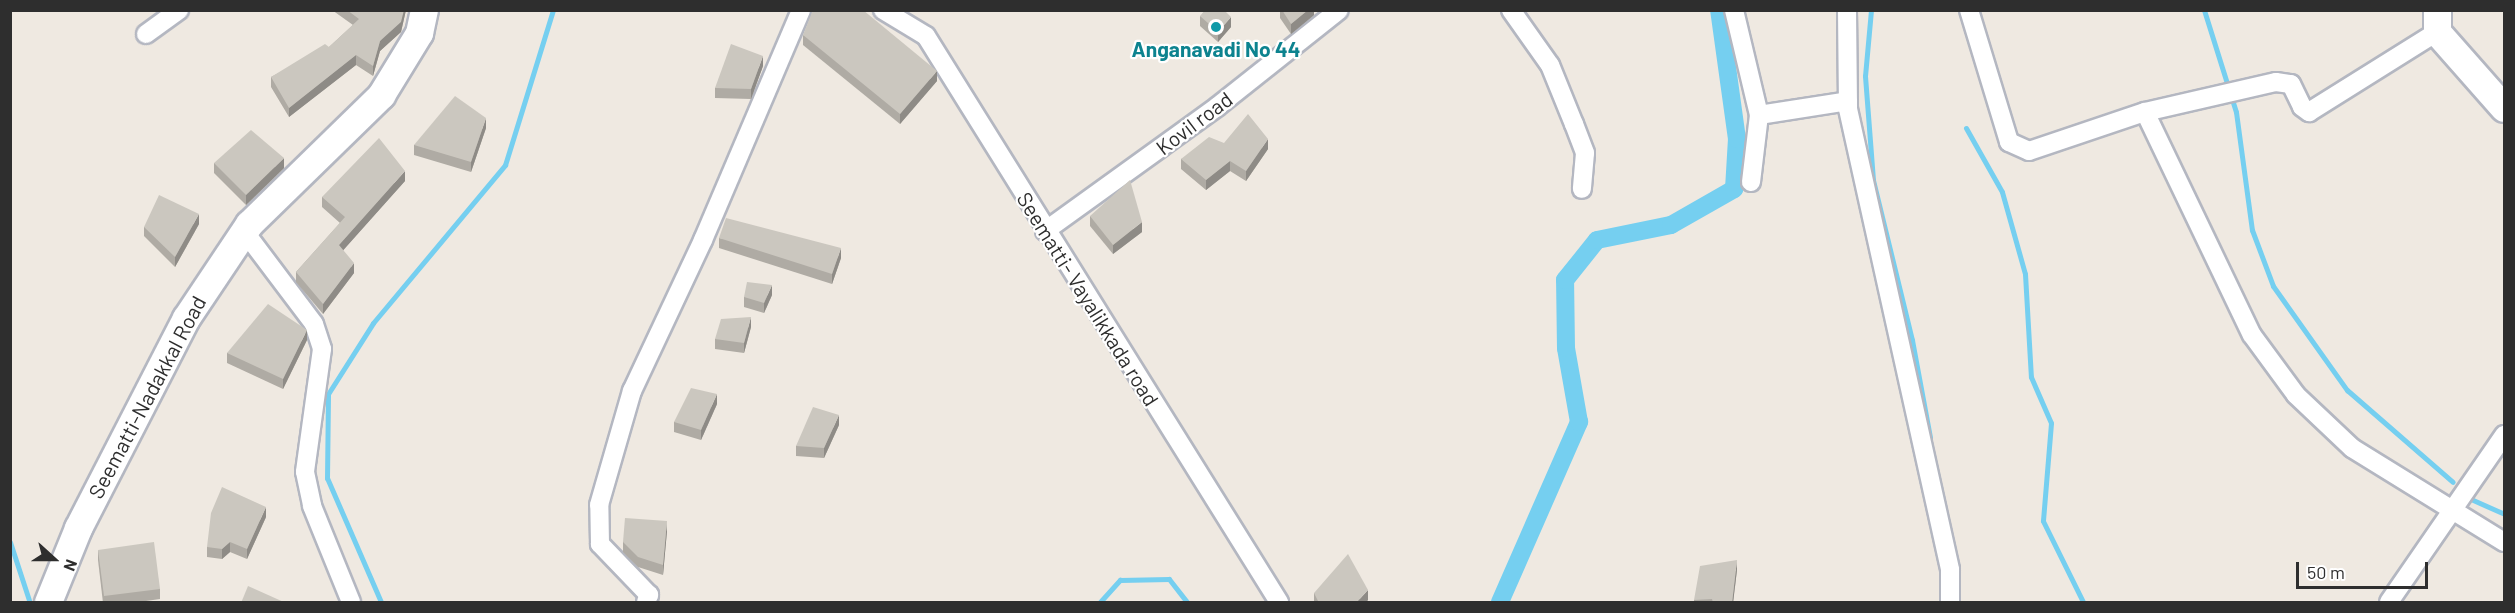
<!DOCTYPE html>
<style>
body{margin:0}
#map{position:relative;width:2515px;height:613px;overflow:hidden;background:#efe9e1;font-family:Barlow,sans-serif}
div>[style]{position:absolute}
.stream>*{height:5px;margin:-2.5px;padding:0 2.5px;transform-origin:2.5px;border-radius:2.5px;background:#75cff0}
.canal>*{height:18px;margin:-9px;padding:0 9px;transform-origin:9px;border-radius:9px;background:#75cff0}
.roads{filter:drop-shadow(2px 0 #b4b7c1) drop-shadow(-2px 0 #b4b7c1) drop-shadow(0 2px #b4b7c1) drop-shadow(0 -2px #b4b7c1)}
.street>*{height:18px;margin:-9px;padding:0 9px;transform-origin:9px;border-radius:9px;background:#fff}
.secondary>*{height:27px;margin:-13.5px;padding:0 13.5px;transform-origin:13.5px;border-radius:13.5px;background:#fff}
.wall>*{inset:0;background:#afaba4}
.shaded-wall>*{inset:0;background:#8e8b86}
.building>*{inset:0;background:#cbc7bf}
.dots>*{width:16px;height:16px;translate:-50% -50%;box-sizing:border-box;border:3px solid #fff;border-radius:50%}
span{translate:-50% -50%;white-space:nowrap;text-align:center;line-height:1.15;-webkit-text-stroke:4.5px #fff;paint-order:stroke}
.culture-label{font-size:21px;color:#0d838f;font-weight:700}
.street-label{font-size:21px;color:#2e2e2e}
.frame{position:absolute;inset:0;border:12px solid #2e2e2e;pointer-events:none}
.north{position:absolute;left:24px;top:529px;width:60px;height:60px;-webkit-text-stroke:4px #fff;paint-order:stroke;rotate:111deg;font-size:16px;font-weight:700;line-height:24px;text-align:center;color:#2e2e2e}
.north::after{content:'';display:block;margin:auto;width:21px;height:27px;background:#2e2e2e;clip-path:polygon(50% 0,100% 100%,50% 72%,0 100%)}
.scale{position:absolute;left:2296px;top:562px;width:132px;height:27px;box-sizing:border-box;border:3px solid #2e2e2e;border-top:0;padding-left:8px;font-size:18px;line-height:21px;white-space:nowrap;color:#2e2e2e;-webkit-text-stroke:4px #fff;paint-order:stroke}
</style>
<div id="map">
<div class="stream">
<i style="left:1871px;top:10px;width:66px;rotate:95.2deg"></i>
<i style="left:1865px;top:76px;width:104px;rotate:85.6deg"></i>
<i style="left:1873px;top:180px;width:165px;rotate:76.3deg"></i>
<i style="left:1912px;top:340px;width:99px;rotate:79.5deg"></i>
<i style="left:2204px;top:10px;width:107px;rotate:72.6deg"></i>
<i style="left:2236px;top:112px;width:119px;rotate:82.3deg"></i>
<i style="left:2252px;top:230px;width:60px;rotate:69.4deg"></i>
<i style="left:2273px;top:286px;width:128px;rotate:54.6deg"></i>
<i style="left:2347px;top:390px;width:140px;rotate:41deg"></i>
<i style="left:1966px;top:128px;width:73px;rotate:60.6deg"></i>
<i style="left:2002px;top:192px;width:85px;rotate:74.3deg"></i>
<i style="left:2025px;top:274px;width:103px;rotate:86.7deg"></i>
<i style="left:2031px;top:377px;width:50px;rotate:66.5deg"></i>
<i style="left:2051px;top:423px;width:98px;rotate:94.7deg"></i>
<i style="left:2043px;top:521px;width:90px;rotate:63.7deg"></i>
<i style="left:2473px;top:500px;width:34px;rotate:24deg"></i>
<i style="left:10px;top:542px;width:61px;rotate:71.9deg"></i>
<i style="left:381px;top:602px;width:135px;rotate:-113.5deg"></i>
<i style="left:327px;top:478px;width:84px;rotate:-89.3deg"></i>
<i style="left:328px;top:394px;width:84px;rotate:-57.6deg"></i>
<i style="left:373px;top:323px;width:206px;rotate:-50.1deg"></i>
<i style="left:505px;top:165px;width:162px;rotate:-72.8deg"></i>
<i style="left:1100px;top:602px;width:30px;rotate:-48deg"></i>
<i style="left:1120px;top:580px;width:49px;rotate:-1.2deg"></i>
<i style="left:1169px;top:579px;width:29px;rotate:52deg"></i>
</div>
<div class="canal">
<i style="left:1500px;top:602px;width:197px;rotate:-66.3deg"></i>
<i style="left:1579px;top:422px;width:75px;rotate:-100deg"></i>
<i style="left:1566px;top:348px;width:68px;rotate:-90.8deg"></i>
<i style="left:1565px;top:280px;width:51px;rotate:-51.3deg"></i>
<i style="left:1597px;top:240px;width:76px;rotate:-11.5deg"></i>
<i style="left:1671px;top:225px;width:73px;rotate:-29.7deg"></i>
<i style="left:1734px;top:189px;width:50px;rotate:-86.6deg"></i>
<i style="left:1737px;top:139px;width:130px;rotate:-97.9deg"></i>
</div>
<div class="roads">
<div class="street">
<i style="left:883px;top:10px;width:50px;rotate:31.2deg"></i>
<i style="left:926px;top:36px;width:667px;rotate:58.05deg"></i>
<i style="left:1511px;top:10px;width:67px;rotate:54.7deg"></i>
<i style="left:1550px;top:65px;width:64px;rotate:67.9deg"></i>
<i style="left:1574px;top:124px;width:31px;rotate:69deg"></i>
<i style="left:1585px;top:153px;width:36px;rotate:95deg"></i>
<i style="left:1734px;top:10px;width:108px;rotate:76.6deg"></i>
<i style="left:1759px;top:115px;width:90px;rotate:-8.9deg"></i>
<i style="left:1847px;top:10px;width:99px;rotate:89.4deg"></i>
<i style="left:1848px;top:109px;width:472px;rotate:77.5deg"></i>
<i style="left:1950px;top:570px;width:32px;rotate:90deg"></i>
<i style="left:1969px;top:10px;width:138px;rotate:73.1deg"></i>
<i style="left:2009px;top:142px;width:22px;rotate:24deg"></i>
<i style="left:2029px;top:151px;width:122px;rotate:-18.6deg"></i>
<i style="left:2145px;top:112px;width:134px;rotate:-12.9deg"></i>
<i style="left:2276px;top:82px;width:15px;rotate:8deg"></i>
<i style="left:2291px;top:84px;width:25px;rotate:64deg"></i>
<i style="left:2302px;top:107px;width:9px;rotate:36deg"></i>
<i style="left:2309px;top:112px;width:151px;rotate:-32deg"></i>
<i style="left:146px;top:34px;width:41px;rotate:-36deg"></i>
<i style="left:2145px;top:112px;width:247px;rotate:64.4deg"></i>
<i style="left:2252px;top:335px;width:74px;rotate:53.7deg"></i>
<i style="left:2296px;top:395px;width:77px;rotate:43.4deg"></i>
<i style="left:2352px;top:448px;width:179px;rotate:31.7deg"></i>
<i style="left:1751px;top:182px;width:67px;rotate:-83.2deg"></i>
<i style="left:244px;top:231px;width:116px;rotate:53deg"></i>
<i style="left:314px;top:324px;width:26px;rotate:72deg"></i>
<i style="left:322px;top:349px;width:124px;rotate:97.9deg"></i>
<i style="left:305px;top:472px;width:35px;rotate:78deg"></i>
<i style="left:312px;top:506px;width:104px;rotate:67.9deg"></i>
<i style="left:1045px;top:231px;width:213px;rotate:-35.8deg"></i>
<i style="left:1218px;top:106px;width:154px;rotate:-38.4deg"></i>
<i style="left:646px;top:602px;width:8px;rotate:-67deg"></i>
<i style="left:649px;top:595px;width:71px;rotate:-133.9deg"></i>
<i style="left:600px;top:544px;width:39px;rotate:-91deg"></i>
<i style="left:599px;top:505px;width:119px;rotate:-73.9deg"></i>
<i style="left:632px;top:391px;width:167px;rotate:-64.8deg"></i>
<i style="left:703px;top:240px;width:250px;rotate:-66.9deg"></i>
<i style="left:2389px;top:602px;width:203px;rotate:-55.4deg"></i>
</div>
<div class="secondary">
<i style="left:2437px;top:10px;width:22px;rotate:90deg"></i>
<i style="left:2437px;top:32px;width:101px;rotate:48.6deg"></i>
<i style="left:48px;top:602px;width:80px;rotate:-67.9deg"></i>
<i style="left:78px;top:528px;width:236px;rotate:-62.8deg"></i>
<i style="left:186px;top:318px;width:113px;rotate:-56.2deg"></i>
<i style="left:249px;top:224px;width:185px;rotate:-44.3deg"></i>
<i style="left:381px;top:95px;width:73px;rotate:-58.5deg"></i>
<i style="left:419px;top:33px;width:24px;rotate:-78deg"></i>
</div>
</div>
<div class="wall">
<i style="clip-path:polygon(332px 10px,406px 10px,401px 32px,380px 51px,373px 76px,356px 65px,289px 117px,271px 87px,271px 77px,329px 47px,353px 25px)"></i>
<i style="clip-path:polygon(1280px 10px,1314px 10px,1314px 15px,1291px 34px,1280px 18px)"></i>
<i style="clip-path:polygon(1200px 16px,1231px 27px,1218px 42px,1200px 26px)"></i>
<i style="clip-path:polygon(803px 35px,937px 81px,900px 124px,803px 45px)"></i>
<i style="clip-path:polygon(763px 66px,751px 99px,715px 98px,715px 88px)"></i>
<i style="clip-path:polygon(486px 128px,471px 172px,414px 155px,414px 145px)"></i>
<i style="clip-path:polygon(1224px 143px,1268px 149px,1246px 181px,1230px 171px,1206px 190px,1181px 169px,1181px 159px)"></i>
<i style="clip-path:polygon(214px 163px,284px 168px,246px 205px,214px 173px)"></i>
<i style="clip-path:polygon(405px 181px,343px 250px,354px 273px,323px 314px,296px 282px,296px 272px,340px 223px,322px 207px,322px 197px)"></i>
<i style="clip-path:polygon(1090px 216px,1142px 232px,1113px 254px,1090px 226px)"></i>
<i style="clip-path:polygon(199px 224px,175px 267px,144px 236px,144px 227px)"></i>
<i style="clip-path:polygon(719px 238px,841px 258px,832px 284px,719px 248px)"></i>
<i style="clip-path:polygon(772px 295px,764px 313px,744px 307px,744px 297px)"></i>
<i style="clip-path:polygon(751px 327px,744px 353px,715px 349px,715px 339px)"></i>
<i style="clip-path:polygon(307px 340px,283px 389px,227px 363px,227px 353px)"></i>
<i style="clip-path:polygon(717px 404px,701px 440px,674px 432px,674px 422px)"></i>
<i style="clip-path:polygon(839px 425px,824px 458px,796px 456px,796px 446px)"></i>
<i style="clip-path:polygon(266px 517px,247px 559px,230px 552px,222px 559px,207px 557px,207px 547px)"></i>
<i style="clip-path:polygon(667px 531px,663px 575px,638px 567px,623px 552px,623px 542px)"></i>
<i style="clip-path:polygon(98px 550px,160px 589px,160px 599px,132px 603px,103px 603px,98px 560px)"></i>
<i style="clip-path:polygon(1737px 570px,1733px 603px,1694px 603px,1694px 600px)"></i>
<i style="clip-path:polygon(1314px 593px,1368px 600px,1365px 603px,1314px 603px)"></i>
</div>
<div class="shaded-wall">
<i style="clip-path:polygon(404px 10px,406px 10px,401px 32px,380px 51px,373px 76px,373px 66px,380px 41px)"></i>
<i style="clip-path:polygon(1308px 10px,1314px 10px,1314px 15px,1291px 34px,1291px 24px)"></i>
<i style="clip-path:polygon(1231px 17px,1231px 27px,1218px 42px,1218px 32px)"></i>
<i style="clip-path:polygon(356px 55px,356px 65px,289px 117px,289px 108px)"></i>
<i style="clip-path:polygon(763px 56px,763px 66px,751px 99px,751px 89px)"></i>
<i style="clip-path:polygon(937px 71px,937px 81px,900px 124px,900px 114px)"></i>
<i style="clip-path:polygon(486px 118px,486px 128px,471px 172px,471px 162px)"></i>
<i style="clip-path:polygon(1268px 139px,1268px 149px,1246px 181px,1246px 171px)"></i>
<i style="clip-path:polygon(284px 158px,284px 168px,246px 205px,246px 195px)"></i>
<i style="clip-path:polygon(1230px 161px,1230px 171px,1206px 190px,1206px 180px)"></i>
<i style="clip-path:polygon(405px 171px,405px 181px,339px 255px,339px 245px)"></i>
<i style="clip-path:polygon(199px 214px,199px 224px,175px 267px,175px 257px)"></i>
<i style="clip-path:polygon(1142px 222px,1142px 232px,1113px 254px,1113px 245px)"></i>
<i style="clip-path:polygon(841px 248px,841px 258px,832px 284px,832px 274px)"></i>
<i style="clip-path:polygon(354px 263px,354px 273px,323px 314px,323px 304px)"></i>
<i style="clip-path:polygon(772px 285px,772px 295px,764px 313px,764px 303px)"></i>
<i style="clip-path:polygon(751px 317px,751px 327px,744px 353px,744px 343px)"></i>
<i style="clip-path:polygon(307px 330px,307px 340px,283px 389px,283px 379px)"></i>
<i style="clip-path:polygon(717px 394px,717px 404px,701px 440px,701px 430px)"></i>
<i style="clip-path:polygon(839px 415px,839px 425px,824px 458px,824px 448px)"></i>
<i style="clip-path:polygon(266px 507px,266px 517px,247px 559px,247px 549px)"></i>
<i style="clip-path:polygon(667px 521px,667px 531px,663px 575px,663px 565px)"></i>
<i style="clip-path:polygon(230px 542px,230px 552px,222px 559px,222px 549px)"></i>
<i style="clip-path:polygon(1737px 560px,1737px 570px,1733px 603px,1732px 603px)"></i>
<i style="clip-path:polygon(1368px 590px,1368px 600px,1365px 603px,1356px 603px)"></i>
</div>
<div class="building">
<i style="clip-path:polygon(347px 10px,404px 10px,401px 22px,380px 41px,373px 66px,356px 55px,289px 108px,271px 77px,325px 44px,329px 47px,359px 19px)"></i>
<i style="clip-path:polygon(813px 10px,863px 10px,937px 71px,900px 114px,803px 35px)"></i>
<i style="clip-path:polygon(1205px 10px,1224px 10px,1231px 17px,1218px 32px,1200px 16px)"></i>
<i style="clip-path:polygon(1282px 10px,1308px 10px,1291px 24px)"></i>
<i style="clip-path:polygon(731px 44px,763px 56px,751px 89px,715px 88px)"></i>
<i style="clip-path:polygon(455px 96px,486px 118px,471px 162px,414px 145px)"></i>
<i style="clip-path:polygon(1248px 114px,1268px 139px,1246px 171px,1230px 161px,1206px 180px,1181px 159px,1209px 137px,1224px 143px)"></i>
<i style="clip-path:polygon(251px 130px,284px 158px,246px 195px,214px 163px)"></i>
<i style="clip-path:polygon(379px 138px,405px 171px,339px 245px,354px 263px,323px 304px,296px 272px,345px 217px,322px 197px)"></i>
<i style="clip-path:polygon(1130px 180px,1142px 222px,1113px 245px,1090px 216px)"></i>
<i style="clip-path:polygon(159px 195px,199px 214px,175px 257px,144px 227px)"></i>
<i style="clip-path:polygon(726px 218px,841px 248px,832px 274px,719px 238px)"></i>
<i style="clip-path:polygon(747px 282px,772px 285px,764px 303px,744px 297px)"></i>
<i style="clip-path:polygon(268px 304px,307px 330px,283px 379px,227px 353px)"></i>
<i style="clip-path:polygon(751px 317px,744px 343px,715px 339px,721px 319px)"></i>
<i style="clip-path:polygon(691px 388px,717px 394px,701px 430px,674px 422px)"></i>
<i style="clip-path:polygon(813px 407px,839px 415px,824px 448px,796px 446px)"></i>
<i style="clip-path:polygon(222px 487px,266px 507px,247px 549px,230px 542px,222px 549px,207px 547px,211px 513px)"></i>
<i style="clip-path:polygon(625px 518px,667px 521px,663px 565px,638px 557px,623px 542px)"></i>
<i style="clip-path:polygon(154px 542px,160px 589px,104px 596px,98px 550px)"></i>
<i style="clip-path:polygon(1348px 554px,1368px 590px,1356px 603px,1319px 603px,1314px 593px)"></i>
<i style="clip-path:polygon(1737px 560px,1732px 603px,1713px 603px,1712px 599px,1694px 600px,1700px 566px)"></i>
<i style="clip-path:polygon(248px 586px,286px 603px,241px 603px)"></i>
</div>
<div class="dots">
<i style="left:1216px;top:27px;background:#0f9aa8"></i>
</div>
<div class="culture-label">
<span style="left:1216px;top:49px">Anganavadi No 44</span>
</div>
<div class="street-label">
<span style="left:1194px;top:123px;rotate:-37deg">Kovil road</span>
<span style="left:1088px;top:299px;rotate:58deg">Seematti- Vayalikkada road</span>
<span style="left:147px;top:397px;rotate:-62deg">Seematti-Nadakkal Road</span>
</div>
<div class="frame"></div>
<div class="north">N</div>
<div class="scale">50 m</div>
</div>
